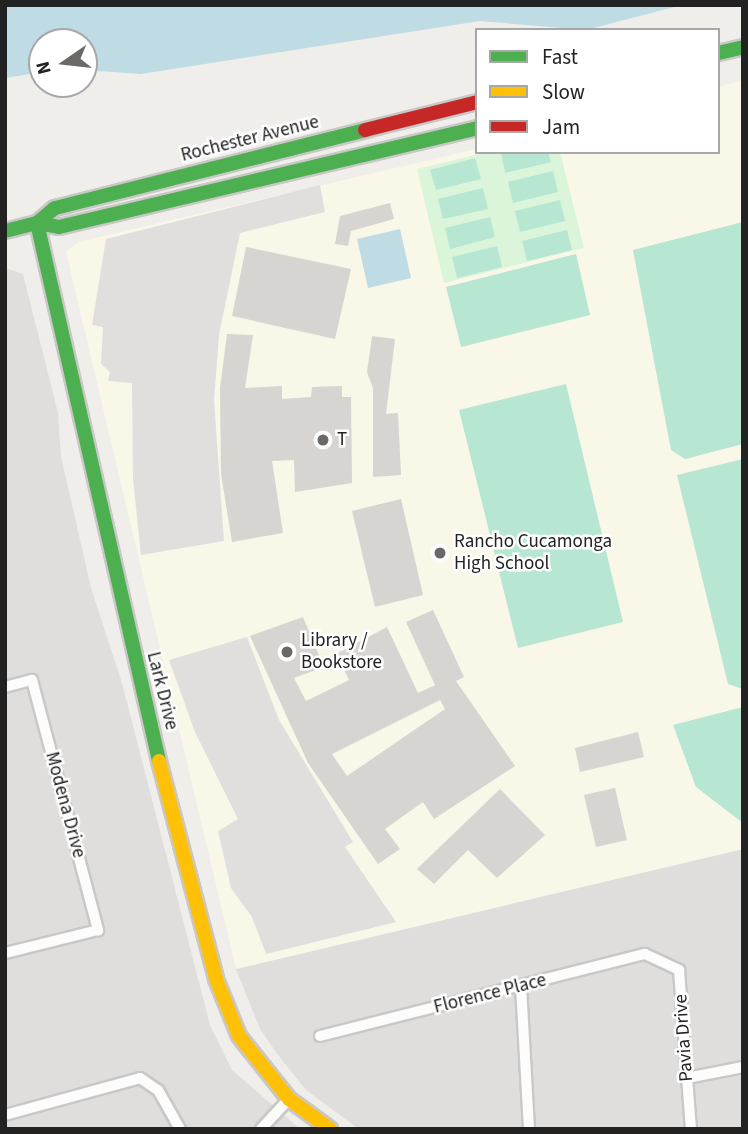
<!DOCTYPE html>
<style>
body{margin:0}
#map{position:relative;width:748px;height:1134px;overflow:hidden;background:#f0eeeb;font-family:"Source Sans 3",sans-serif}
div>[style]{position:absolute}
.residential>*{inset:0;background:#dfdedc}
.education>*{inset:0;background:#f8f7e8}
.park>*{inset:0;background:#daf5da}
.pitch>*{inset:0;background:#b7e6d2}
.parking>*{inset:0;background:#e0dfde}
.water>*{inset:0;background:#bfdbe3}
.building>*{inset:0;background:#d7d4d2}
.roads{filter:drop-shadow(2px 0 #c9c8c7) drop-shadow(-2px 0 #c9c8c7) drop-shadow(0 2px #c9c8c7) drop-shadow(0 -2px #c9c8c7)}
.street>*{height:10px;margin:-5px;padding:0 5px;transform-origin:5px;border-radius:5px;background:#fdfcfc}
.fast>*{height:14px;margin:-7px;padding:0 7px;transform-origin:7px;border-radius:7px;background:#4caf50}
.slow>*{height:14px;margin:-7px;padding:0 7px;transform-origin:7px;border-radius:7px;background:#ffc107}
.jam>*{height:14px;margin:-7px;padding:0 7px;transform-origin:7px;border-radius:7px;background:#c62828}
.dots>*{width:19px;height:19px;translate:-50% -50%;box-sizing:border-box;border:4px solid #fff;border-radius:50%}
span{translate:-50% -50%;white-space:nowrap;text-align:center;line-height:1.15;-webkit-text-stroke:5px #fff;paint-order:stroke}
.street-label{font-size:19px;color:#222}
.poi-label{font-size:19px;color:#222}
.left{translate:0 -50%;text-align:left}
.frame{position:absolute;inset:0;border:7px solid #222;pointer-events:none}
.legend{position:absolute;left:475px;top:28px;width:245px;height:126px;box-sizing:border-box;background:#fff;border:2px solid #a7a7a7;margin:0;padding:9px 12px;list-style:none;font-size:21px;color:#222}
.legend li{display:flex;align-items:center;gap:14px;height:35px}
.legend b{width:35px;border:2px solid #a7a7a7}
.north{position:absolute;left:28px;top:28px;width:70px;height:70px;box-sizing:border-box;background:#fff;border:2px solid #a7a7a7;border-radius:50%;rotate:256deg;font-size:19px;font-weight:700;line-height:28px;text-align:center;color:#222}
.north::after{content:'';display:block;margin:auto;width:24px;height:32px;background:#6a6968;clip-path:polygon(50% 0,100% 100%,50% 72%,0 100%)}
</style>
<div id="map">
<div class="residential">
<i style="clip-path:polygon(5px 268px,23px 274px,58px 413px,61px 456px,91px 588px,122px 683px,210px 1025px,232px 1070px,300px 1129px,5px 1129px)"></i>
<i style="clip-path:polygon(743px 849px,743px 1129px,359px 1129px,306px 1090px,278px 1055px,260px 1029px,236px 969px)"></i>
</div>
<div class="education">
<i style="clip-path:polygon(743px 80px,743px 849px,236px 969px,66px 252px,78px 242px,477px 149px,718px 152px,718px 87px)"></i>
</div>
<div class="park">
<i style="clip-path:polygon(488px 152px,560px 152px,584px 248px,444px 283px,417px 169px)"></i>
</div>
<div class="pitch">
<i style="clip-path:polygon(548px 152px,551px 162px,505px 173px,501px 153px)"></i>
<i style="clip-path:polygon(475px 158px,481px 179px,436px 190px,430px 170px)"></i>
<i style="clip-path:polygon(553px 171px,558px 192px,513px 203px,508px 182px)"></i>
<i style="clip-path:polygon(483px 188px,488px 209px,443px 219px,438px 199px)"></i>
<i style="clip-path:polygon(560px 200px,565px 221px,520px 232px,515px 211px)"></i>
<i style="clip-path:polygon(490px 217px,495px 237px,450px 249px,445px 228px)"></i>
<i style="clip-path:polygon(743px 222px,743px 444px,685px 459px,671px 450px,633px 250px)"></i>
<i style="clip-path:polygon(567px 230px,572px 250px,527px 261px,522px 241px)"></i>
<i style="clip-path:polygon(497px 246px,502px 267px,457px 278px,452px 257px)"></i>
<i style="clip-path:polygon(576px 254px,590px 315px,461px 347px,446px 287px)"></i>
<i style="clip-path:polygon(566px 384px,623px 622px,518px 648px,459px 410px)"></i>
<i style="clip-path:polygon(743px 459px,743px 689px,728px 684px,677px 475px)"></i>
<i style="clip-path:polygon(743px 707px,743px 823px,696px 787px,673px 725px)"></i>
</div>
<div class="parking">
<i style="clip-path:polygon(320px 185px,325px 212px,240px 233px,219px 335px,214px 400px,224px 541px,141px 555px,133px 479px,132px 383px,108px 381px,110px 372px,101px 364px,103px 327px,92px 325px,106px 239px)"></i>
<i style="clip-path:polygon(247px 637px,279px 720px,353px 842px,345px 847px,396px 922px,266px 954px,252px 917px,231px 888px,218px 831px,238px 819px,195px 732px,169px 660px)"></i>
</div>
<div class="water">
<i style="clip-path:polygon(5px 5px,682px 5px,586px 30px,480px 21px,141px 74px,84px 70px,84px 42px,42px 42px,42px 72px,5px 78px)"></i>
<i style="clip-path:polygon(400px 229px,411px 278px,368px 288px,357px 239px)"></i>
</div>
<div class="building">
<i style="clip-path:polygon(390px 203px,394px 219px,351px 231px,348px 246px,335px 244px,340px 216px)"></i>
<i style="clip-path:polygon(246px 247px,351px 269px,335px 339px,232px 316px)"></i>
<i style="clip-path:polygon(227px 334px,253px 335px,245px 388px,282px 386px,282px 399px,311px 397px,312px 387px,342px 386px,342px 397px,351px 397px,352px 483px,295px 492px,294px 460px,272px 461px,283px 533px,232px 542px,221px 474px,220px 388px)"></i>
<i style="clip-path:polygon(372px 336px,395px 339px,386px 414px,398px 413px,401px 475px,373px 477px,373px 388px,367px 372px)"></i>
<i style="clip-path:polygon(401px 499px,423px 595px,375px 607px,352px 511px)"></i>
<i style="clip-path:polygon(evenodd,433px 610px,464px 677px,456px 681px,515px 766px,434px 819px,423px 802px,385px 829px,400px 849px,378px 864px,308px 763px,250px 636px,303px 617px,324px 667px,294px 678px,306px 701px,349px 680px,336px 654px,387px 627px,418px 693px,435px 685px,406px 622px,433px 610px,440px 700px,445px 709px,347px 776px,332px 754px,440px 700px)"></i>
<i style="clip-path:polygon(638px 732px,644px 757px,580px 772px,575px 748px)"></i>
<i style="clip-path:polygon(615px 788px,627px 840px,596px 847px,584px 795px)"></i>
<i style="clip-path:polygon(500px 789px,545px 835px,497px 878px,468px 850px,434px 884px,417px 869px)"></i>
</div>
<div class="roads">
<div class="street">
<i style="left:5px;top:687px;width:28px;rotate:-15deg"></i>
<i style="left:32px;top:680px;width:259px;rotate:75.2deg"></i>
<i style="left:98px;top:930px;width:96px;rotate:166.1deg"></i>
<i style="left:521px;top:986px;width:143px;rotate:86.8deg"></i>
<i style="left:320px;top:1036px;width:335px;rotate:-14.2deg"></i>
<i style="left:645px;top:954px;width:38px;rotate:25deg"></i>
<i style="left:679px;top:970px;width:159px;rotate:85.7deg"></i>
<i style="left:687px;top:1078px;width:57px;rotate:-11.1deg"></i>
<i style="left:5px;top:1115px;width:140px;rotate:-15.3deg"></i>
<i style="left:140px;top:1078px;width:22px;rotate:34deg"></i>
<i style="left:158px;top:1090px;width:45px;rotate:60.6deg"></i>
<i style="left:261px;top:1129px;width:41px;rotate:-47deg"></i>
</div>
<div class="fast">
<i style="left:718px;top:53px;width:26px;rotate:-13deg"></i>
<i style="left:37px;top:223px;width:552px;rotate:77.22deg"></i>
<i style="left:37px;top:223px;width:23px;rotate:-40deg"></i>
<i style="left:55px;top:208px;width:320px;rotate:-14.1deg"></i>
<i style="left:5px;top:231px;width:33px;rotate:-14deg"></i>
<i style="left:37px;top:223px;width:22px;rotate:10deg"></i>
<i style="left:59px;top:227px;width:430px;rotate:-13.3deg"></i>
</div>
<div class="slow">
<i style="left:159px;top:761px;width:225px;rotate:75.3deg"></i>
<i style="left:216px;top:979px;width:61px;rotate:68deg"></i>
<i style="left:239px;top:1036px;width:80px;rotate:51.6deg"></i>
<i style="left:289px;top:1099px;width:51px;rotate:36.2deg"></i>
</div>
<div class="jam">
<i style="left:365px;top:130px;width:115px;rotate:-14deg"></i>
</div>
</div>
<div class="dots">
<i style="left:323px;top:440px;background:#6a6968"></i>
<i style="left:440px;top:553px;background:#6a6968"></i>
<i style="left:287px;top:652px;background:#6a6968"></i>
</div>
<div class="street-label">
<span style="left:250px;top:139px;rotate:-14deg">Rochester Avenue</span>
<span style="left:162px;top:691px;rotate:76deg">Lark Drive</span>
<span style="left:65px;top:805px;rotate:75deg">Modena Drive</span>
<span style="left:490px;top:994px;rotate:-14deg">Florence Place</span>
<span style="left:684px;top:1038px;rotate:-94deg">Pavia Drive</span>
</div>
<div class="poi-label">
<span class="left" style="left:337px;top:440px">T</span>
<span class="left" style="left:454px;top:553px">Rancho Cucamonga<br>High School</span>
<span class="left" style="left:301px;top:652px">Library /<br>Bookstore</span>
</div>
<div class="frame"></div>
<ul class="legend">
<li><b style="height:9px;background:#4caf50"></b>Fast</li>
<li><b style="height:9px;background:#ffc107"></b>Slow</li>
<li><b style="height:9px;background:#c62828"></b>Jam</li>
</ul>
<div class="north">N</div>
</div>
